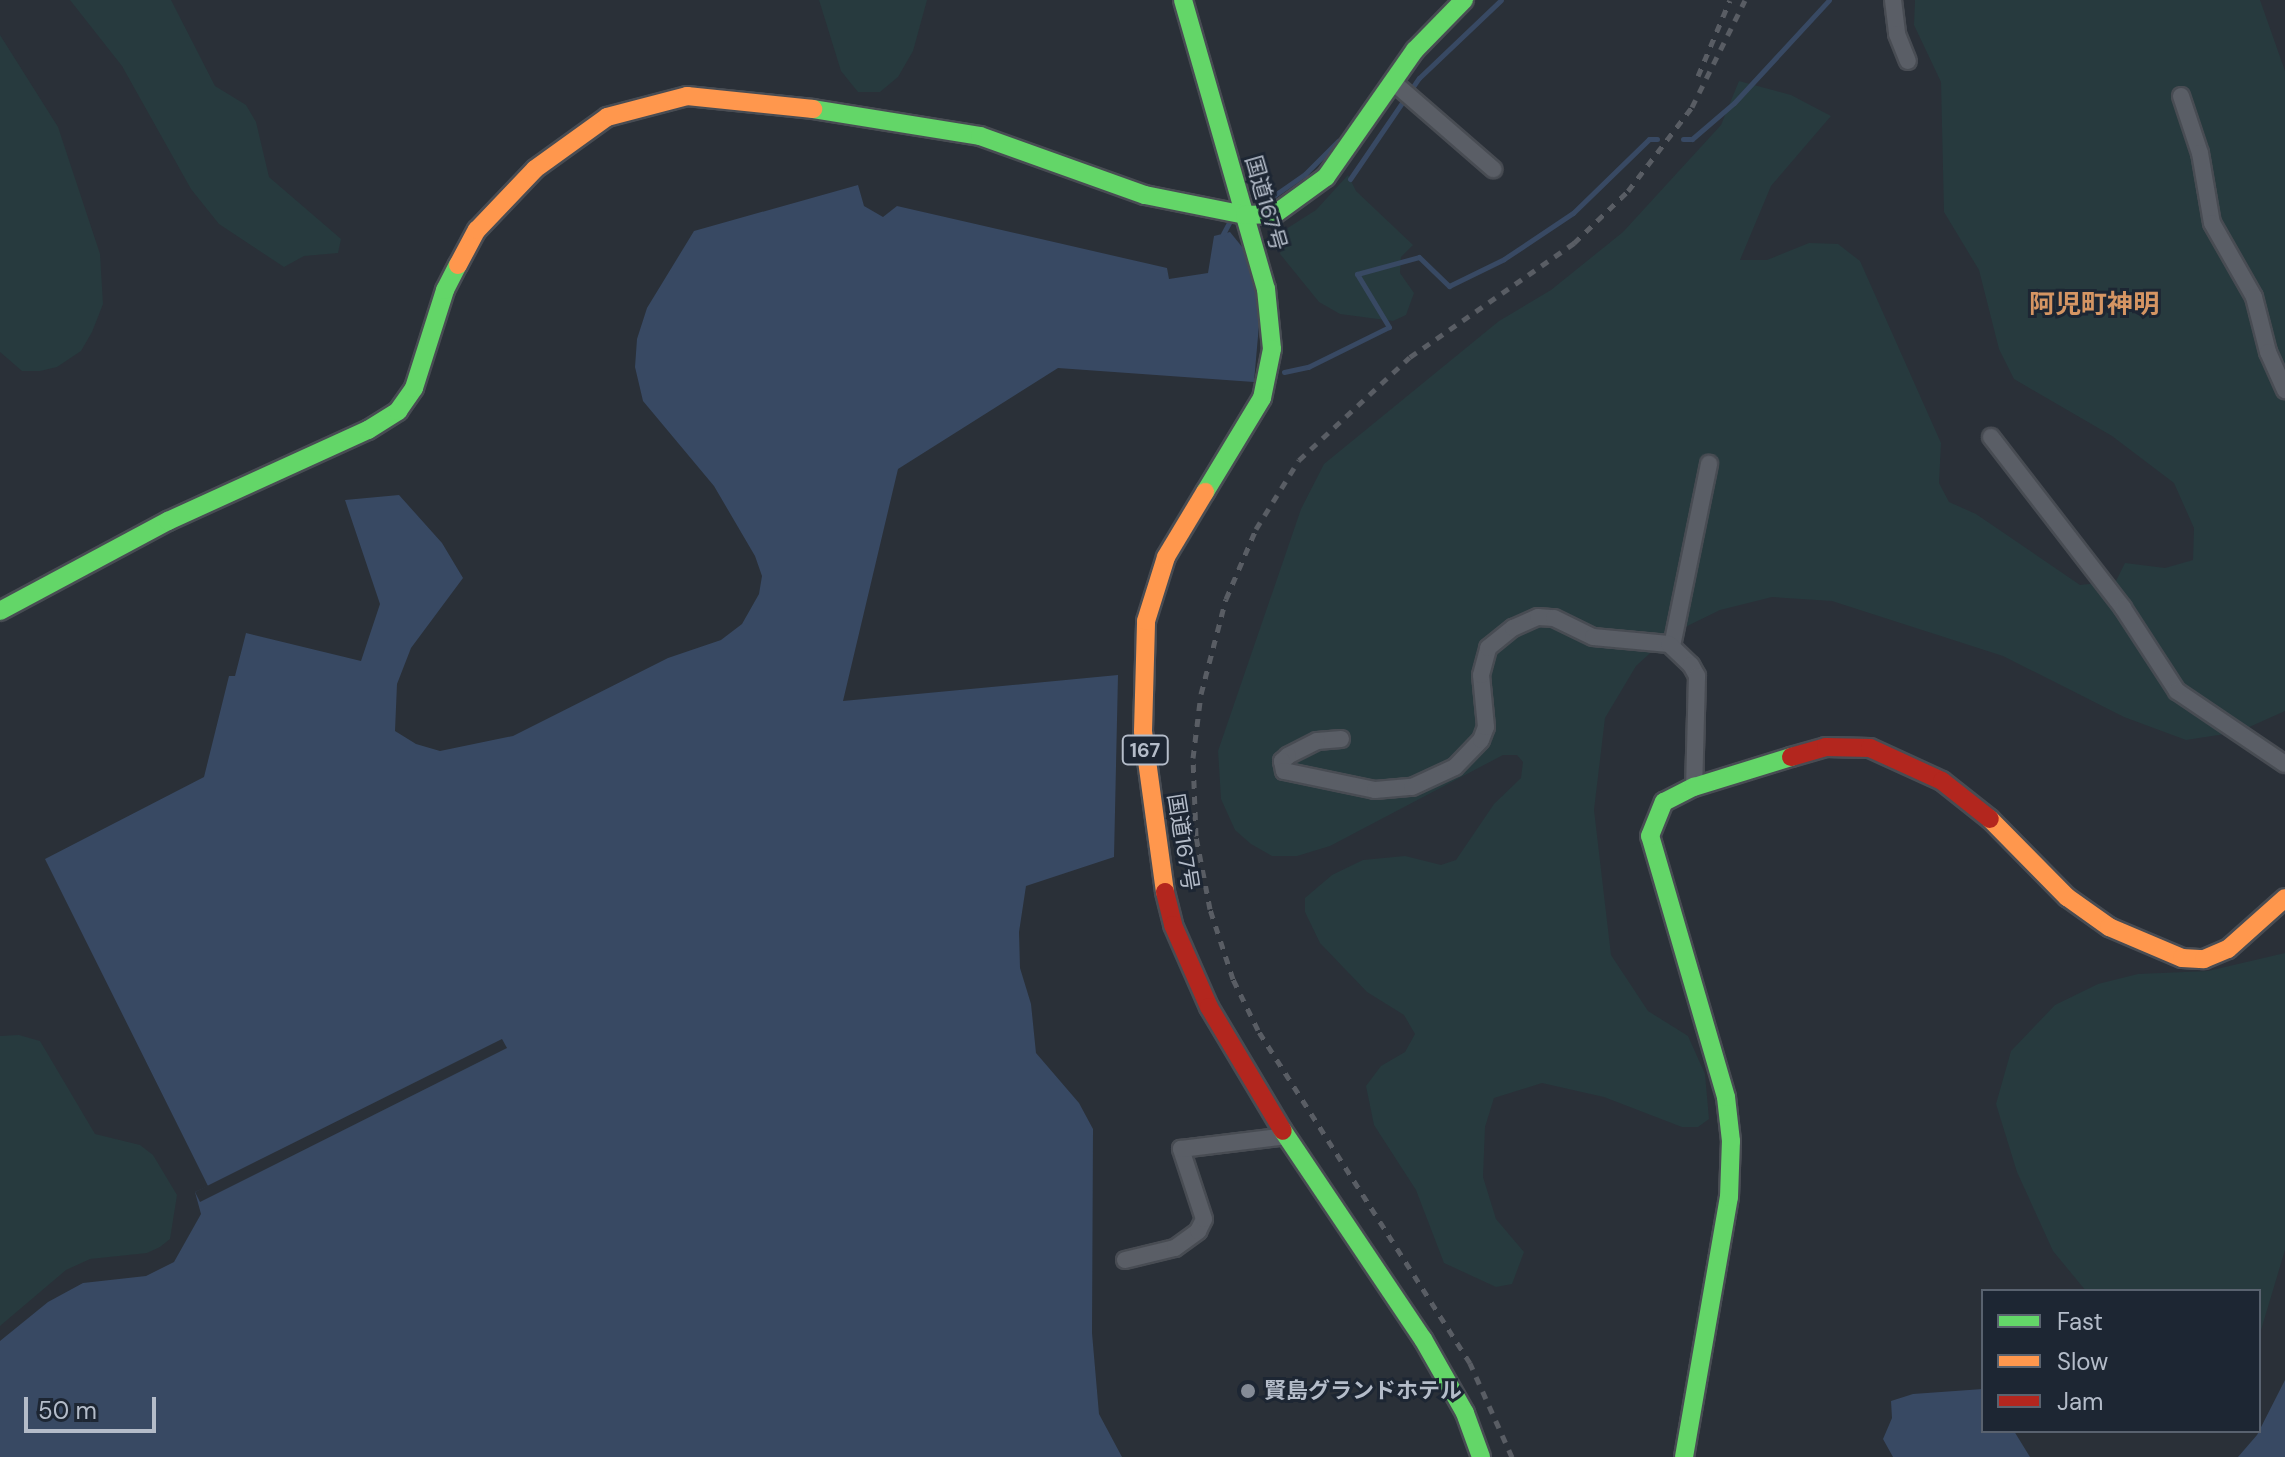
<!DOCTYPE html>
<meta charset="utf-8">
<style>
body{margin:0}
#map{position:relative;width:2285px;height:1457px;overflow:hidden;background:#2a3038;font-family:"DM Sans","Noto Sans JP",sans-serif}
div>[style]{position:absolute}
.green>*{inset:0;background:#273a3e}
.water>*{inset:0;background:#384963}
.pier>*{inset:0;background:#2a3038}
.stream>*{height:5px;margin:-2.5px;padding:0 2.5px;transform-origin:2.5px;border-radius:2.5px;background:#384963}
.roads{filter:drop-shadow(2px 0 #484c53) drop-shadow(-2px 0 #484c53) drop-shadow(0 2px #484c53) drop-shadow(0 -2px #484c53)}
.street>*{height:16px;margin:-8px;padding:0 8px;transform-origin:8px;border-radius:8px;background:#5a5e66}
.fast>*{height:18px;margin:-9px;padding:0 9px;transform-origin:9px;border-radius:9px;background:#63d668}
.slow>*{height:18px;margin:-9px;padding:0 9px;transform-origin:9px;border-radius:9px;background:#ff974d}
.jam>*{height:18px;margin:-9px;padding:0 9px;transform-origin:9px;border-radius:9px;background:#b3261e}
.rail>*{height:5px;margin-top:-2.5px;transform-origin:0;background:repeating-linear-gradient(90deg,#595d64 0 8px,transparent 0 16px)}
.dots>*{width:22px;height:22px;translate:-50% -50%;box-sizing:border-box;border:4px solid #1d2633;border-radius:50%}
span{translate:-50% -50%;white-space:nowrap;text-align:center;line-height:1.15;-webkit-text-stroke:6px #1d2633;paint-order:stroke}
.shield-label span{padding:2px 6px;background:#1d2633;border:2px solid;border-radius:6px;-webkit-text-stroke-width:0}
.shield-label{font-size:20px;color:#b4bcc9;font-weight:700}
.street-label{font-size:22px;color:#b4bcc9}
.poi-label{font-size:22px;color:#b4bcc9;font-weight:700}
.left{translate:0 -50%;text-align:left}
.quarter-label{font-size:26px;color:#d59563;font-weight:700}
.legend{position:absolute;left:1981px;top:1289px;width:280px;height:144px;box-sizing:border-box;background:#1d2633;border:2px solid #59626f;margin:0;padding:10px 14px;list-style:none;font-size:24px;color:#b4bcc9}
.legend li{display:flex;align-items:center;gap:16px;height:40px}
.legend b{width:40px;border:2px solid #59626f}
.scale{position:absolute;left:24px;top:1397px;width:132px;height:36px;box-sizing:border-box;border:4px solid #b4bcc9;border-top:0;padding-left:10px;font-size:24px;line-height:28px;white-space:nowrap;color:#b4bcc9;-webkit-text-stroke:6px #1d2633;paint-order:stroke}
</style>
<div id="map">
<div class="green">
<i style="clip-path:polygon(70px 0,171px 0,215px 86px,246px 105px,256px 122px,269px 177px,341px 239px,338px 253px,304px 256px,284px 267px,219px 224px,191px 189px,122px 66px)"></i>
<i style="clip-path:polygon(819px 0,927px 0,913px 51px,898px 77px,880px 92px,858px 92px,841px 71px)"></i>
<i style="clip-path:polygon(1915px 0,2260px 0,2285px 71px,2285px 711px,2238px 732px,2186px 740px,2124px 717px,2003px 656px,1832px 601px,1772px 597px,1720px 610px,1671px 634px,1636px 666px,1605px 718px,1594px 810px,1611px 955px,1648px 1011px,1688px 1036px,1705px 1074px,1709px 1119px,1698px 1127px,1682px 1127px,1604px 1097px,1542px 1083px,1494px 1098px,1485px 1127px,1483px 1177px,1496px 1219px,1524px 1252px,1512px 1284px,1496px 1287px,1444px 1263px,1416px 1190px,1374px 1125px,1366px 1086px,1381px 1066px,1405px 1052px,1415px 1034px,1404px 1015px,1367px 992px,1320px 943px,1305px 912px,1305px 898px,1332px 875px,1363px 860px,1405px 856px,1441px 865px,1456px 860px,1494px 804px,1521px 778px,1523px 762px,1517px 755px,1503px 755px,1330px 846px,1297px 856px,1272px 856px,1251px 844px,1235px 830px,1221px 799px,1218px 751px,1301px 509px,1324px 464px,1499px 321px,1551px 290px,1623px 232px,1721px 125px,1739px 81px,1791px 95px,1831px 116px,1771px 186px,1740px 260px,1767px 260px,1809px 243px,1838px 244px,1860px 261px,1941px 443px,1939px 483px,1949px 502px,1976px 514px,2080px 585px,2116px 581px,2125px 563px,2165px 568px,2193px 560px,2194px 528px,2174px 483px,2112px 436px,2014px 379px,1999px 349px,1979px 270px,1944px 212px,1941px 82px,1914px 25px)"></i>
<i style="clip-path:polygon(0 35px,58px 127px,100px 254px,103px 304px,92px 332px,81px 351px,57px 367px,40px 371px,22px 371px,0 352px)"></i>
<i style="clip-path:polygon(1348px 175px,1356px 191px,1413px 245px,1401px 257px,1400px 273px,1414px 293px,1406px 315px,1393px 321px,1340px 314px,1319px 302px,1280px 254px,1286px 229px,1316px 210px)"></i>
<i style="clip-path:polygon(2285px 953px,2285px 1250px,2261px 1330px,2259px 1291px,2086px 1291px,2053px 1251px,2017px 1172px,1996px 1104px,2011px 1051px,2055px 1005px,2098px 984px,2138px 974px,2208px 971px)"></i>
<i style="clip-path:polygon(19px 1035px,40px 1041px,95px 1134px,140px 1145px,153px 1155px,177px 1195px,170px 1239px,160px 1247px,147px 1253px,90px 1259px,66px 1270px,0 1326px,0 1036px)"></i>
</div>
<div class="water">
<i style="clip-path:polygon(858px 185px,864px 206px,883px 217px,897px 206px,1167px 268px,1169px 279px,1208px 273px,1214px 236px,1230px 232px,1243px 248px,1261px 302px,1254px 382px,1058px 368px,898px 469px,843px 701px,1118px 675px,1114px 857px,1026px 886px,1019px 932px,1020px 968px,1031px 1004px,1036px 1053px,1079px 1103px,1093px 1129px,1092px 1333px,1099px 1414px,1122px 1457px,0 1457px,0 1341px,48px 1302px,83px 1283px,146px 1276px,174px 1262px,201px 1214px,195px 1192px,208px 1186px,45px 859px,204px 777px,229px 676px,235px 676px,246px 633px,361px 661px,380px 604px,345px 500px,399px 495px,442px 543px,463px 578px,411px 648px,397px 684px,395px 731px,416px 744px,440px 751px,513px 736px,668px 658px,721px 640px,742px 624px,759px 594px,762px 576px,755px 556px,714px 486px,643px 401px,635px 367px,637px 339px,647px 308px,694px 231px)"></i>
<i style="clip-path:polygon(2285px 1380px,2285px 1457px,2238px 1457px,2257px 1435px)"></i>
<i style="clip-path:polygon(1983px 1389px,1983px 1431px,2014px 1431px,2030px 1457px,1893px 1457px,1883px 1439px,1892px 1418px,1891px 1401px,1913px 1394px)"></i>
</div>
<div class="pier">
<i style="clip-path:polygon(502px 1039px,507px 1048px,200px 1202px,195px 1192px)"></i>
</div>
<div class="stream">
<i style="left:1683px;top:139px;width:9px"></i>
<i style="left:1692px;top:139px;width:55px;rotate:-40.6deg"></i>
<i style="left:1734px;top:103px;width:140px;rotate:-47.3deg"></i>
<i style="left:1350px;top:179px;width:122px;rotate:-55.7deg"></i>
<i style="left:1419px;top:78px;width:113px;rotate:-43.6deg"></i>
<i style="left:1262px;top:204px;width:52px;rotate:-34.9deg"></i>
<i style="left:1305px;top:174px;width:47px;rotate:-45deg"></i>
<i style="left:1223px;top:234px;width:17px;rotate:-62deg"></i>
<i style="left:1284px;top:372px;width:25px;rotate:-12deg"></i>
<i style="left:1308px;top:367px;width:90px;rotate:-26.3deg"></i>
<i style="left:1389px;top:327px;width:62px;rotate:-121.1deg"></i>
<i style="left:1357px;top:274px;width:64px;rotate:-15.3deg"></i>
<i style="left:1419px;top:257px;width:42px;rotate:44deg"></i>
<i style="left:1449px;top:286px;width:61px;rotate:-26.1deg"></i>
<i style="left:1504px;top:259px;width:83px;rotate:-33.7deg"></i>
<i style="left:1573px;top:213px;width:106px;rotate:-44.2deg"></i>
<i style="left:1649px;top:139px;width:8px"></i>
</div>
<div class="roads">
<div class="street">
<i style="left:1893px;top:0;width:34px;rotate:83deg"></i>
<i style="left:1897px;top:34px;width:29px;rotate:68deg"></i>
<i style="left:1393px;top:82px;width:133px;rotate:41deg"></i>
<i style="left:2181px;top:96px;width:60px;rotate:71.6deg"></i>
<i style="left:2200px;top:153px;width:71px;rotate:80.3deg"></i>
<i style="left:2212px;top:223px;width:85px;rotate:60.4deg"></i>
<i style="left:2254px;top:297px;width:57px;rotate:75.7deg"></i>
<i style="left:2268px;top:352px;width:42px;rotate:65.9deg"></i>
<i style="left:1991px;top:437px;width:216px;rotate:52.3deg"></i>
<i style="left:2123px;top:608px;width:99px;rotate:57deg"></i>
<i style="left:2177px;top:691px;width:130px;rotate:34.1deg"></i>
<i style="left:1672px;top:646px;width:186px;rotate:-78.5deg"></i>
<i style="left:1341px;top:739px;width:24px;rotate:175deg"></i>
<i style="left:1317px;top:741px;width:33px;rotate:153deg"></i>
<i style="left:1288px;top:756px;width:8px;rotate:140deg"></i>
<i style="left:1282px;top:761px;width:10px;rotate:79deg"></i>
<i style="left:1284px;top:771px;width:93px;rotate:11.8deg"></i>
<i style="left:1375px;top:790px;width:37px;rotate:-5deg"></i>
<i style="left:1412px;top:787px;width:47px;rotate:-24.9deg"></i>
<i style="left:1455px;top:767px;width:37px;rotate:-46deg"></i>
<i style="left:1481px;top:740px;width:14px;rotate:-69deg"></i>
<i style="left:1486px;top:727px;width:52px;rotate:-95.5deg"></i>
<i style="left:1481px;top:675px;width:28px;rotate:-75deg"></i>
<i style="left:1488px;top:648px;width:32px;rotate:-39deg"></i>
<i style="left:1513px;top:628px;width:27px;rotate:-24deg"></i>
<i style="left:1538px;top:617px;width:16px;rotate:4deg"></i>
<i style="left:1554px;top:618px;width:43px;rotate:26deg"></i>
<i style="left:1593px;top:637px;width:76px;rotate:5.3deg"></i>
<i style="left:1669px;top:644px;width:30px;rotate:44deg"></i>
<i style="left:1691px;top:665px;width:13px;rotate:61deg"></i>
<i style="left:1697px;top:676px;width:111px;rotate:91.5deg"></i>
<i style="left:1125px;top:1260px;width:51px;rotate:-13.5deg"></i>
<i style="left:1175px;top:1248px;width:29px;rotate:-36deg"></i>
<i style="left:1198px;top:1231px;width:13px;rotate:-63deg"></i>
<i style="left:1204px;top:1219px;width:74px;rotate:-108.2deg"></i>
<i style="left:1181px;top:1149px;width:107px;rotate:-7deg"></i>
</div>
<div class="fast">
<i style="left:1183px;top:0;width:301px;rotate:74deg"></i>
<i style="left:1266px;top:289px;width:60px;rotate:84.3deg"></i>
<i style="left:1272px;top:349px;width:50px;rotate:101.5deg"></i>
<i style="left:1262px;top:398px;width:110px;rotate:121.2deg"></i>
<i style="left:813px;top:109px;width:169px;rotate:9.2deg"></i>
<i style="left:980px;top:136px;width:175px;rotate:19.7deg"></i>
<i style="left:1145px;top:195px;width:102px;rotate:11.3deg"></i>
<i style="left:1245px;top:215px;width:30px;rotate:-2deg"></i>
<i style="left:1275px;top:214px;width:63px;rotate:-36deg"></i>
<i style="left:1326px;top:177px;width:155px;rotate:-55deg"></i>
<i style="left:1415px;top:50px;width:70px;rotate:-45.6deg"></i>
<i style="left:0;top:611px;width:191px;rotate:-28.2deg"></i>
<i style="left:168px;top:521px;width:220px;rotate:-24.5deg"></i>
<i style="left:368px;top:430px;width:36px;rotate:-32deg"></i>
<i style="left:398px;top:411px;width:28px;rotate:-55deg"></i>
<i style="left:414px;top:388px;width:103px;rotate:-72.4deg"></i>
<i style="left:445px;top:290px;width:28px;rotate:-63deg"></i>
<i style="left:1283px;top:1131px;width:251px;rotate:56.1deg"></i>
<i style="left:1423px;top:1339px;width:85px;rotate:60.4deg"></i>
<i style="left:1465px;top:1413px;width:47px;rotate:70deg"></i>
<i style="left:1684px;top:1457px;width:264px;rotate:-80.2deg"></i>
<i style="left:1729px;top:1197px;width:56px;rotate:-88deg"></i>
<i style="left:1731px;top:1141px;width:44px;rotate:-96.5deg"></i>
<i style="left:1726px;top:1097px;width:272px;rotate:-106.2deg"></i>
<i style="left:1650px;top:836px;width:37px;rotate:-68deg"></i>
<i style="left:1664px;top:802px;width:34px;rotate:-27deg"></i>
<i style="left:1694px;top:787px;width:102px;rotate:-17.2deg"></i>
</div>
<div class="slow">
<i style="left:458px;top:265px;width:40px;rotate:-62deg"></i>
<i style="left:477px;top:230px;width:84px;rotate:-46.4deg"></i>
<i style="left:535px;top:169px;width:89px;rotate:-35.8deg"></i>
<i style="left:607px;top:117px;width:83px;rotate:-14.7deg"></i>
<i style="left:687px;top:96px;width:127px;rotate:5.9deg"></i>
<i style="left:1990px;top:819px;width:110px;rotate:45.4deg"></i>
<i style="left:2067px;top:897px;width:52px;rotate:35.5deg"></i>
<i style="left:2109px;top:927px;width:79px;rotate:23deg"></i>
<i style="left:2182px;top:958px;width:22px;rotate:3deg"></i>
<i style="left:2204px;top:959px;width:26px;rotate:-23deg"></i>
<i style="left:2228px;top:949px;width:76px;rotate:-41.8deg"></i>
<i style="left:1165px;top:892px;width:162px;rotate:-97.8deg"></i>
<i style="left:1143px;top:731px;width:110px;rotate:-88.4deg"></i>
<i style="left:1146px;top:621px;width:67px;rotate:-72.6deg"></i>
<i style="left:1166px;top:557px;width:76px;rotate:-59deg"></i>
</div>
<div class="jam">
<i style="left:1791px;top:757px;width:36px;rotate:-16deg"></i>
<i style="left:1826px;top:747px;width:44px;rotate:1.3deg"></i>
<i style="left:1870px;top:748px;width:79px;rotate:24.6deg"></i>
<i style="left:1942px;top:781px;width:61px;rotate:38.4deg"></i>
<i style="left:1165px;top:892px;width:34px;rotate:76deg"></i>
<i style="left:1173px;top:925px;width:90px;rotate:66.3deg"></i>
<i style="left:1209px;top:1007px;width:144px;rotate:59.2deg"></i>
</div>
</div>
<div class="rail">
<i style="left:1698px;top:76px;width:82px;rotate:-67.2deg"></i>
<i style="left:1512px;top:1457px;width:103px;rotate:-114.1deg"></i>
<i style="left:1470px;top:1363px;width:395px;rotate:-122.5deg"></i>
<i style="left:1258px;top:1030px;width:57px;rotate:-116.1deg"></i>
<i style="left:1233px;top:979px;width:74px;rotate:-108.2deg"></i>
<i style="left:1210px;top:909px;width:74px;rotate:-100.9deg"></i>
<i style="left:1196px;top:836px;width:78px;rotate:-92.2deg"></i>
<i style="left:1193px;top:758px;width:64px;rotate:-82.9deg"></i>
<i style="left:1201px;top:694px;width:98px;rotate:-75.3deg"></i>
<i style="left:1226px;top:599px;width:76px;rotate:-66.8deg"></i>
<i style="left:1256px;top:529px;width:81px;rotate:-58.1deg"></i>
<i style="left:1299px;top:460px;width:151px;rotate:-42.9deg"></i>
<i style="left:1410px;top:357px;width:200px;rotate:-34.8deg"></i>
<i style="left:1574px;top:243px;width:75px;rotate:-43.9deg"></i>
<i style="left:1628px;top:191px;width:106px;rotate:-52.7deg"></i>
<i style="left:1692px;top:107px;width:119px;rotate:-63.6deg"></i>
</div>
<div class="dots">
<i style="left:1248px;top:1391px;background:#848b96"></i>
</div>
<div class="shield-label">
<span style="left:1145px;top:750px">167</span>
</div>
<div class="street-label">
<span style="left:1266px;top:203px;rotate:74deg">国道167号</span>
<span style="left:1183px;top:842px;rotate:81deg">国道167号</span>
</div>
<div class="poi-label">
<span class="left" style="left:1264px;top:1391px">賢島グランドホテル</span>
</div>
<div class="quarter-label">
<span style="left:2094px;top:305px">阿児町神明</span>
</div>
<ul class="legend">
<li><b style="height:10px;background:#63d668"></b>Fast</li>
<li><b style="height:10px;background:#ff974d"></b>Slow</li>
<li><b style="height:10px;background:#b3261e"></b>Jam</li>
</ul>
<div class="scale">50 m</div>
</div>
